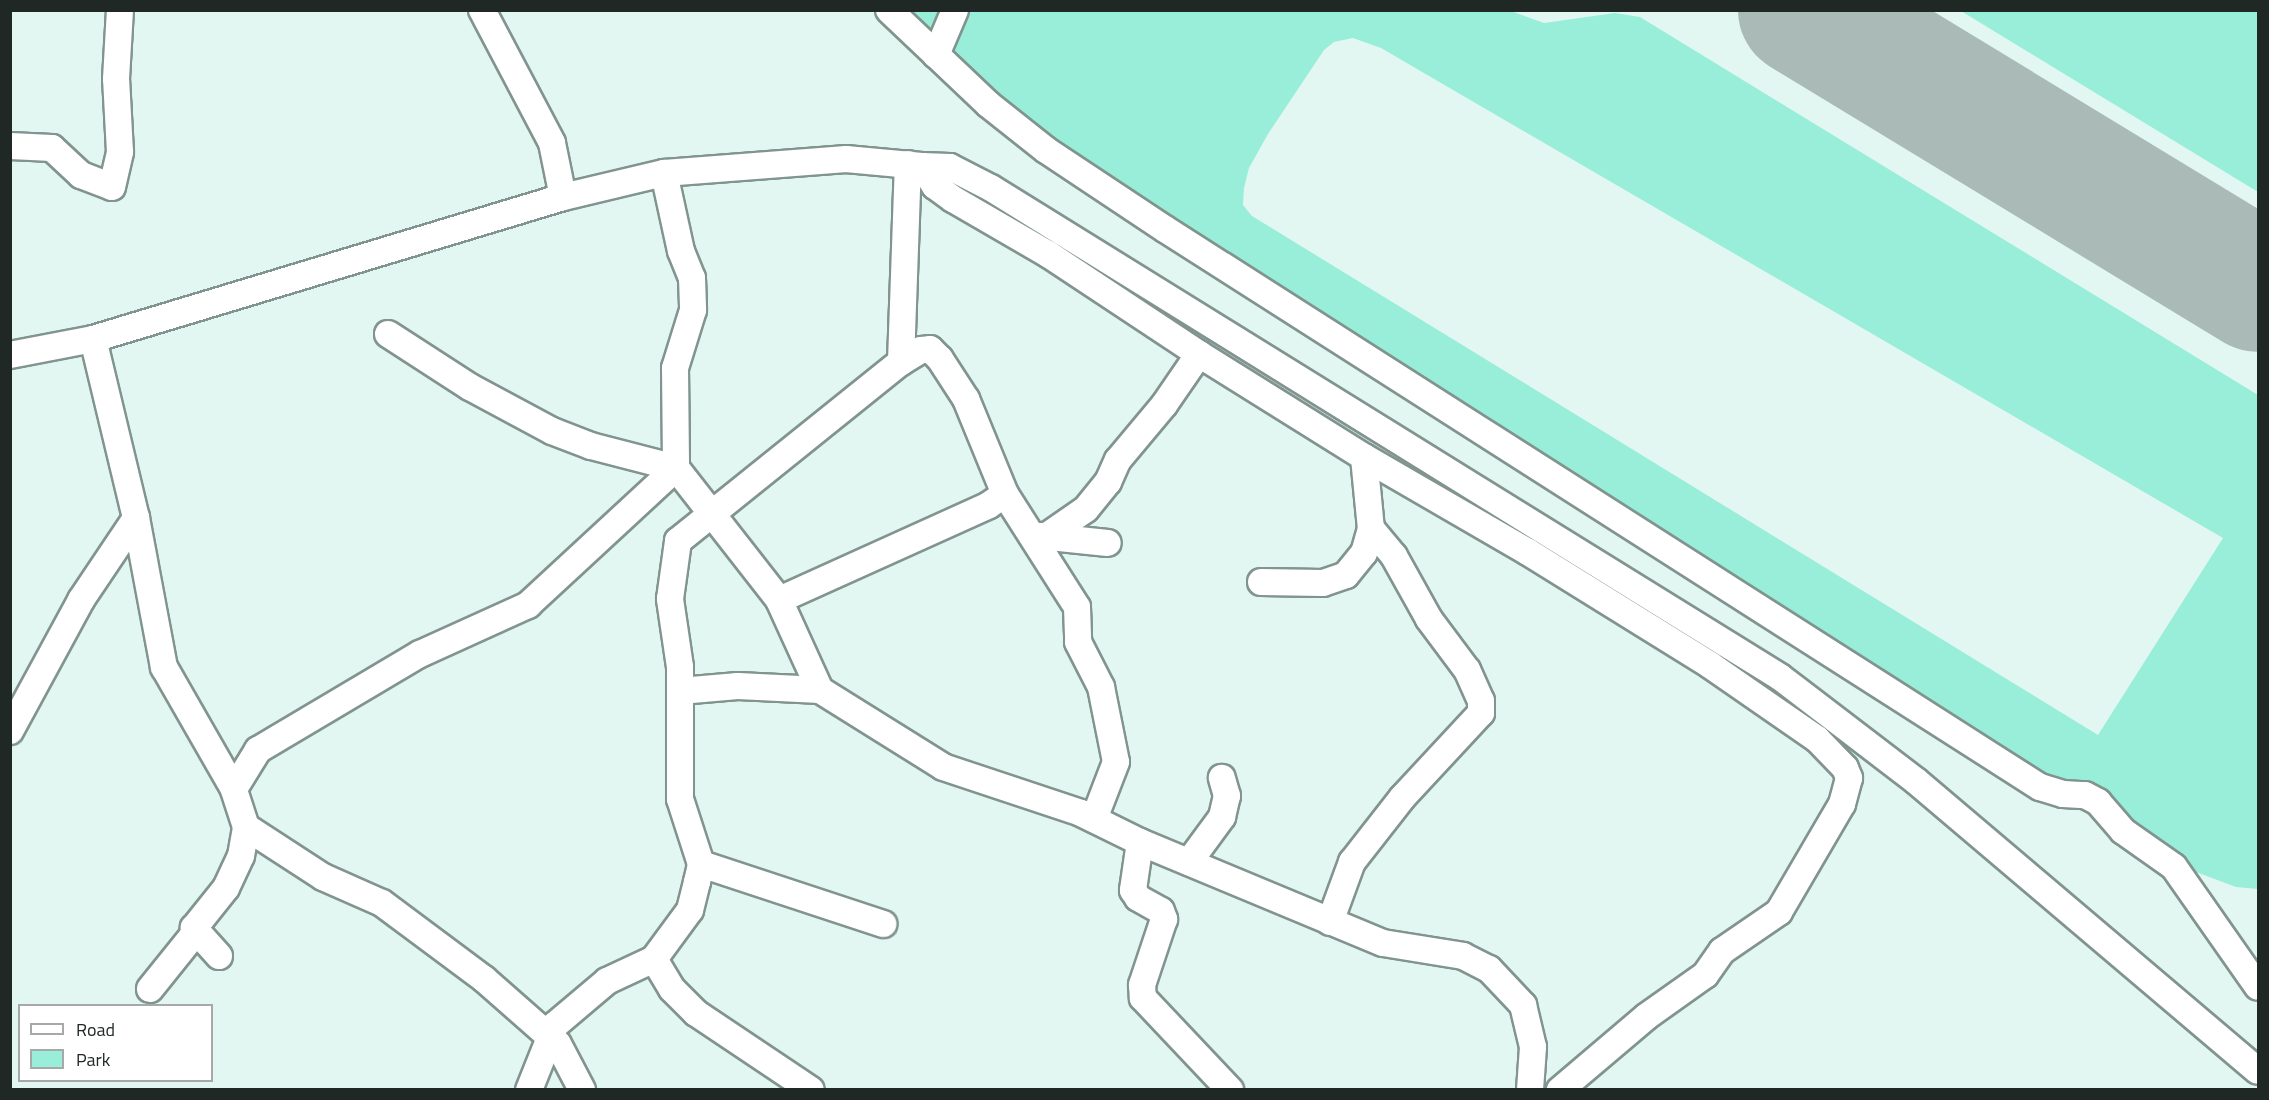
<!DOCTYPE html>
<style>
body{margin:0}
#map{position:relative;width:2269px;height:1100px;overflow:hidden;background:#e3f7f2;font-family:"Titillium Web",sans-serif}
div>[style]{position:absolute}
.green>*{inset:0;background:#98eed9}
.runway>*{height:132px;margin:-66px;padding:0 66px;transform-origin:66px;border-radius:66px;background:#aabab6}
.roads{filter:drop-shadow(2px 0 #81948f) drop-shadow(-2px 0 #81948f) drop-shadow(0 2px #81948f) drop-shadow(0 -2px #81948f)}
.minor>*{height:26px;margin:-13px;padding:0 13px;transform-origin:13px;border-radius:13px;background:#fff}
span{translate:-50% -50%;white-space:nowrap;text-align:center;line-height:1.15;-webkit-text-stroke:5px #fff;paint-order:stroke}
.frame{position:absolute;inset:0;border:12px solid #202826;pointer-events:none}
.legend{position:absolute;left:18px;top:1004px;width:195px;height:78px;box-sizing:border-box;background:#fff;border:2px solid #a6a9a8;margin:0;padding:8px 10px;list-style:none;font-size:18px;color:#202826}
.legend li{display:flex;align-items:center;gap:12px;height:30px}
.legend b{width:30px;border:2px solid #a6a9a8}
</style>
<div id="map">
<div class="green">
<i style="clip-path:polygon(evenodd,1508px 10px,1544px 23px,1615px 13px,1640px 17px,2258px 395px,2258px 889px,2236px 887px,2188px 869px,1050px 147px,952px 55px,959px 28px,971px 11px,1508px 10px,1353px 38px,1381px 48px,2223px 538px,2098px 735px,1252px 216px,1243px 205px,1244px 188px,1249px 168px,1268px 134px,1324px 50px,1334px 42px,1353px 38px)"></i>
<i style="clip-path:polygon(899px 11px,945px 11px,929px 38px)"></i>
<i style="clip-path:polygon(1961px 11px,2258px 11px,2258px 192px)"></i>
</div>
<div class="runway">
<i style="left:1804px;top:10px;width:531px;rotate:31.3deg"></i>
</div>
<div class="roads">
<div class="minor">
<i style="left:482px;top:10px;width:150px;rotate:62.2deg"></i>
<i style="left:552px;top:143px;width:55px;rotate:78.5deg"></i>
<i style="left:889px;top:10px;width:137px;rotate:43.5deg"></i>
<i style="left:988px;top:104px;width:74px;rotate:38.4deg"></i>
<i style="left:1046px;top:150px;width:143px;rotate:33.6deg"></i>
<i style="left:1165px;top:229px;width:1038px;rotate:32.53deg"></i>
<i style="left:2040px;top:787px;width:24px;rotate:17deg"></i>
<i style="left:2063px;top:794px;width:22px;rotate:3deg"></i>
<i style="left:2085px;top:795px;width:15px;rotate:28deg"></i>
<i style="left:2098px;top:802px;width:38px;rotate:49deg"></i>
<i style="left:2123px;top:831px;width:62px;rotate:35.2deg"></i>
<i style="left:2174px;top:867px;width:146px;rotate:55deg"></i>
<i style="left:936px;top:55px;width:49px;rotate:-67.1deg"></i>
<i style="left:10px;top:146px;width:42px;rotate:2.7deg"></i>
<i style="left:52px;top:148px;width:40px;rotate:43deg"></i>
<i style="left:81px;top:175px;width:33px;rotate:21deg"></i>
<i style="left:112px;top:187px;width:36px;rotate:-77deg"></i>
<i style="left:120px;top:152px;width:73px;rotate:-93.1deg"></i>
<i style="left:116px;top:79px;width:69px;rotate:-86.7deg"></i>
<i style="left:922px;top:166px;width:28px;rotate:2deg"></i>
<i style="left:950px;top:167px;width:46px;rotate:27.1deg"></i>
<i style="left:991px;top:188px;width:928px;rotate:31.79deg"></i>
<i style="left:1780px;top:677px;width:171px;rotate:37.4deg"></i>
<i style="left:1916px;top:781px;width:448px;rotate:40.3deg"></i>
<i style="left:664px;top:173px;width:80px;rotate:77.7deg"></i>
<i style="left:681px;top:251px;width:29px;rotate:68deg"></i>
<i style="left:692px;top:278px;width:32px;rotate:88deg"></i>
<i style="left:693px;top:310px;width:61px;rotate:107.2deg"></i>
<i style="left:675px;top:368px;width:100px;rotate:89.4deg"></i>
<i style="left:388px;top:334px;width:98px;rotate:32.9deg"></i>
<i style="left:470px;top:387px;width:93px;rotate:28.2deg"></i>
<i style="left:552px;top:431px;width:42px;rotate:21deg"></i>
<i style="left:591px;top:446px;width:88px;rotate:14.5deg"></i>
<i style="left:676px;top:468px;width:167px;rotate:52deg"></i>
<i style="left:779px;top:600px;width:99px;rotate:65.5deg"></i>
<i style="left:820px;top:690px;width:145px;rotate:32deg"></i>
<i style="left:943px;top:767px;width:145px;rotate:18.4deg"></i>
<i style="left:1081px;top:813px;width:66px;rotate:26.2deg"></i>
<i style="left:1140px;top:842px;width:263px;rotate:22.6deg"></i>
<i style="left:1383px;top:943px;width:81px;rotate:9.2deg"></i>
<i style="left:1463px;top:956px;width:29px;rotate:27deg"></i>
<i style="left:1489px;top:969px;width:50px;rotate:46.6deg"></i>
<i style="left:1523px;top:1005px;width:43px;rotate:76.6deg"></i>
<i style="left:1533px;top:1047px;width:43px;rotate:94deg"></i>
<i style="left:10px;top:355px;width:85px;rotate:-10.9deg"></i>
<i style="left:93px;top:339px;width:491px;rotate:-16.8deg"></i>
<i style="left:563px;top:197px;width:104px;rotate:-13.4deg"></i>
<i style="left:664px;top:173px;width:183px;rotate:-4.4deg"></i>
<i style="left:846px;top:159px;width:76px;rotate:5.3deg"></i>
<i style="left:922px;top:166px;width:24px;rotate:57deg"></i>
<i style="left:935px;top:186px;width:22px;rotate:36deg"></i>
<i style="left:953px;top:199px;width:110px;rotate:30.1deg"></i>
<i style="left:1048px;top:254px;width:181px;rotate:33.5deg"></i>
<i style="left:1199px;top:354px;width:195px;rotate:32deg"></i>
<i style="left:1364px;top:457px;width:190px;rotate:30.1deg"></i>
<i style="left:1528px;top:552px;width:214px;rotate:31.8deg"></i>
<i style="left:1710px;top:665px;width:130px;rotate:34.7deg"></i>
<i style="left:1817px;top:739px;width:40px;rotate:46deg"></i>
<i style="left:1845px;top:768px;width:11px;rotate:68deg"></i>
<i style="left:1849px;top:778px;width:27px;rotate:105deg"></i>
<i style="left:1842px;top:804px;width:125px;rotate:120.3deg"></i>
<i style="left:1779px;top:912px;width:69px;rotate:145.6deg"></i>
<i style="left:1722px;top:951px;width:29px;rotate:125deg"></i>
<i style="left:1705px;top:975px;width:72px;rotate:144.6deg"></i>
<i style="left:1646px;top:1017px;width:113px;rotate:139.7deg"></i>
<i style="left:901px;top:362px;width:198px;rotate:-88deg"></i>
<i style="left:136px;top:518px;width:152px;rotate:79.4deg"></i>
<i style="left:164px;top:667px;width:141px;rotate:60.2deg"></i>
<i style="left:1040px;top:536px;width:68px;rotate:5.9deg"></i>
<i style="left:1047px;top:536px;width:47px;rotate:-34.7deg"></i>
<i style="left:1086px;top:509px;width:35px;rotate:-51deg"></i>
<i style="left:1108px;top:482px;width:24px;rotate:-66deg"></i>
<i style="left:1118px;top:460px;width:72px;rotate:-50.1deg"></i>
<i style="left:1164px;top:405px;width:62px;rotate:-55.5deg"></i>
<i style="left:1261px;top:582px;width:62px;rotate:0.9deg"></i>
<i style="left:1323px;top:583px;width:24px;rotate:-19deg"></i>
<i style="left:1346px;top:575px;width:28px;rotate:-51deg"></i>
<i style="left:1364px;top:553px;width:25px;rotate:-74deg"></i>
<i style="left:779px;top:600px;width:230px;rotate:-24.3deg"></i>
<i style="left:989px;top:505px;width:19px;rotate:-35deg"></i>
<i style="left:680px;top:691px;width:58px;rotate:-4.9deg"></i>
<i style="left:738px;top:686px;width:82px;rotate:2.8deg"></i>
<i style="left:10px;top:731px;width:149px;rotate:-61.5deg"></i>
<i style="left:81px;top:600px;width:99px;rotate:-56.1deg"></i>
<i style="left:136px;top:518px;width:184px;rotate:-103.5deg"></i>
<i style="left:246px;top:827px;width:92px;rotate:33deg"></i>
<i style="left:323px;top:877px;width:64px;rotate:23.8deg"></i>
<i style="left:382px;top:903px;width:127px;rotate:36.7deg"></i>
<i style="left:484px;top:979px;width:98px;rotate:41.3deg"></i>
<i style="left:558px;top:1044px;width:52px;rotate:62.4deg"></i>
<i style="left:1140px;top:842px;width:49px;rotate:98.3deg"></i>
<i style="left:1133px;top:890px;width:9px;rotate:58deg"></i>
<i style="left:1138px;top:898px;width:26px;rotate:29deg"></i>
<i style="left:1161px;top:911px;width:9px;rotate:69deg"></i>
<i style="left:1164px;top:919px;width:70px;rotate:108.4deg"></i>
<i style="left:1142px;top:985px;width:13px;rotate:86deg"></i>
<i style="left:1143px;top:998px;width:127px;rotate:46.6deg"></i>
<i style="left:1189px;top:862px;width:56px;rotate:-53.7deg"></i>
<i style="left:1222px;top:817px;width:22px;rotate:-77deg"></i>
<i style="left:1227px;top:796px;width:19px;rotate:-106deg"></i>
<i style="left:701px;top:864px;width:192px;rotate:18.2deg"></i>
<i style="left:1330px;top:922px;width:64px;rotate:-69.9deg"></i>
<i style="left:1352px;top:862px;width:81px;rotate:-52deg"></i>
<i style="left:1402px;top:798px;width:116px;rotate:-47.1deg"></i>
<i style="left:1481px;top:713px;width:12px;rotate:-90deg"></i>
<i style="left:1481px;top:701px;width:34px;rotate:-114deg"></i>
<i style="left:1467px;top:670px;width:64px;rotate:-126.7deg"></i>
<i style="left:1429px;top:619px;width:72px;rotate:-119.1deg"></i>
<i style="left:1394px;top:556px;width:35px;rotate:-130deg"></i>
<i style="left:1371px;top:529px;width:72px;rotate:-95.6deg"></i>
<i style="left:219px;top:956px;width:38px;rotate:-132deg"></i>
<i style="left:194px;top:928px;width:51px;rotate:-51.3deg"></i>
<i style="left:226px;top:888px;width:35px;rotate:-65deg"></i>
<i style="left:241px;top:856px;width:29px;rotate:-80deg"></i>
<i style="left:246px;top:827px;width:40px;rotate:-108deg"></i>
<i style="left:234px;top:789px;width:46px;rotate:-58.4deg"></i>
<i style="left:258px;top:750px;width:188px;rotate:-30.7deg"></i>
<i style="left:420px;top:654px;width:119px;rotate:-24.4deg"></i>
<i style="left:528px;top:605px;width:202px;rotate:-42.8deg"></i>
<i style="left:654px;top:959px;width:35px;rotate:59deg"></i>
<i style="left:672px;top:989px;width:34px;rotate:45deg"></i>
<i style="left:696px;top:1013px;width:138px;rotate:33.8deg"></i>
<i style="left:150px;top:989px;width:72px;rotate:-51.2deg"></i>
<i style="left:529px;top:1090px;width:70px;rotate:-68.2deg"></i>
<i style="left:555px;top:1025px;width:68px;rotate:-40.2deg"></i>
<i style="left:607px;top:981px;width:52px;rotate:-25.1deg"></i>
<i style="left:654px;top:959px;width:61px;rotate:-53.7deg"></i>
<i style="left:690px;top:910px;width:29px;rotate:-76deg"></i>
<i style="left:697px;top:882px;width:18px;rotate:-77deg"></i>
<i style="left:701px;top:864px;width:68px;rotate:-107.9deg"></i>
<i style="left:680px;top:799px;width:132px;rotate:-90deg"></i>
<i style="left:680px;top:667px;width:69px;rotate:-98.4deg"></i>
<i style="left:670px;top:599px;width:59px;rotate:-82.1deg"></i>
<i style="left:678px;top:541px;width:286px;rotate:-38.8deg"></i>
<i style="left:901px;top:362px;width:23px;rotate:-31deg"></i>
<i style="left:921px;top:350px;width:9px;rotate:-6deg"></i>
<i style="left:930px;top:349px;width:14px;rotate:45deg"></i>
<i style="left:940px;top:359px;width:48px;rotate:57deg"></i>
<i style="left:966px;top:399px;width:103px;rotate:67.7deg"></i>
<i style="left:1005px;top:494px;width:134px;rotate:57.5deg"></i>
<i style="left:1077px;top:607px;width:35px;rotate:88deg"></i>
<i style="left:1078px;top:642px;width:51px;rotate:62.9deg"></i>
<i style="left:1101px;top:687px;width:76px;rotate:78.7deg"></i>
<i style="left:1116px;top:762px;width:61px;rotate:111.1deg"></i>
</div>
</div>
<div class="frame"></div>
<ul class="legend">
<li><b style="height:8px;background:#fff"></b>Road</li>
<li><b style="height:16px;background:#98eed9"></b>Park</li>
</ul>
</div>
